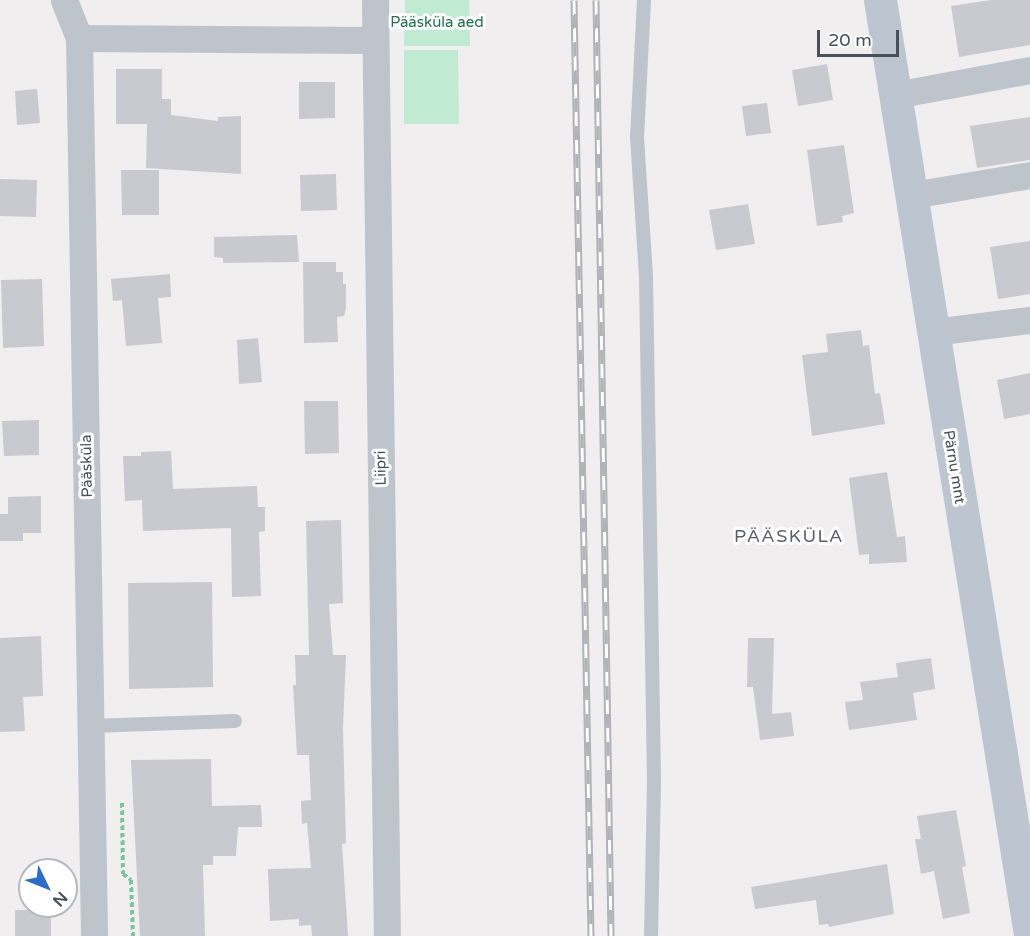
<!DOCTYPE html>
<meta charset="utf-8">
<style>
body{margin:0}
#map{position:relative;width:1030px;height:936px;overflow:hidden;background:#f0eeee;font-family:"Varela Round",sans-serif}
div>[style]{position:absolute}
.green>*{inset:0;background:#c0ead2}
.building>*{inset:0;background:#c9cad0}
.path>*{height:4px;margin-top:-2px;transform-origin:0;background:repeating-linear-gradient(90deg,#7bc4a3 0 4.5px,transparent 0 7.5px)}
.service>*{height:14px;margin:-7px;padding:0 7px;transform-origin:7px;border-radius:7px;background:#bdc4cb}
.minor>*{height:27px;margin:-13.5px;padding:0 13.5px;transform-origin:13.5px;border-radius:13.5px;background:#bdc4cb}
.secondary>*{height:33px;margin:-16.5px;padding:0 16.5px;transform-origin:16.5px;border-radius:16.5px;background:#bdc5d0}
.rail>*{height:7px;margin-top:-3.5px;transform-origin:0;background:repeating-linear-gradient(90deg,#fff 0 14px,#b0b3b7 0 28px);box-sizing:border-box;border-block:2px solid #b0b3b7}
span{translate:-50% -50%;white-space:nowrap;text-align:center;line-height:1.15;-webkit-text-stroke:6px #fff;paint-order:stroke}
.park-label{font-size:15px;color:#20734d}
.street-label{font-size:15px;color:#485059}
.quarter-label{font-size:18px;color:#5b5e62;letter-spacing:1.5px}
.north{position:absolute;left:18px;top:858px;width:60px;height:60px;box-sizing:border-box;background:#fff;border:2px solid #b6b9bd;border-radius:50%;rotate:133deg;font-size:16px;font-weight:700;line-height:24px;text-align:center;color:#485059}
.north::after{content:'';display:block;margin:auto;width:21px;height:27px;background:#2a6bcd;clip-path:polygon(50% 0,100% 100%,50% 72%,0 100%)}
.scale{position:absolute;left:817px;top:30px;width:82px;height:27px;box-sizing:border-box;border:3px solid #485059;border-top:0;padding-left:8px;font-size:18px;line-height:21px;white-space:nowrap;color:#485059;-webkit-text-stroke:4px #fff;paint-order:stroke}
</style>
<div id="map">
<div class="green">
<i style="clip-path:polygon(405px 0,469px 0,470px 46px,404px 46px)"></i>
<i style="clip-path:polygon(404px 50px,458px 50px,459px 124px,404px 124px)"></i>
</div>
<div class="building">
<i style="clip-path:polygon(991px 0,1030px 0,1030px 45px,959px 57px,951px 6px)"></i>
<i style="clip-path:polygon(827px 64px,833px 100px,798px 106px,792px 70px)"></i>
<i style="clip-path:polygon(116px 69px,162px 69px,162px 99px,171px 99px,171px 115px,218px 121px,218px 117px,241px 116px,241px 174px,146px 168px,147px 124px,116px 124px)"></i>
<i style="clip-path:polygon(299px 82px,335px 82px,335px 118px,299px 119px)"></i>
<i style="clip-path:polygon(37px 89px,40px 123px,17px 125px,15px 91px)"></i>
<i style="clip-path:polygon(767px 103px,771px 133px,746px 136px,742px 106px)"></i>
<i style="clip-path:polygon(1030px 117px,1030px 160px,977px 168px,970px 126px)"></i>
<i style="clip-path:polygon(844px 145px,854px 213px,842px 216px,843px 222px,817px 226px,807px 150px)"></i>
<i style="clip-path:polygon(121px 170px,159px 170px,159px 215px,122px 215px)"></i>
<i style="clip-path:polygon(336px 174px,337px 210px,301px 211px,300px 175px)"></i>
<i style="clip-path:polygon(0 179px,37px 180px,36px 217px,0 216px)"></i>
<i style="clip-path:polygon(748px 204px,755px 244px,716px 250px,709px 210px)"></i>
<i style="clip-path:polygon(297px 235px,299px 262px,223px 263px,223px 258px,214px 257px,214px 237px)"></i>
<i style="clip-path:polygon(1030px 241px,1030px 294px,998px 299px,990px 247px)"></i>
<i style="clip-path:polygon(303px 262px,336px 262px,336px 272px,343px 272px,343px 284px,346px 284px,346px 309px,344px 316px,337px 317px,338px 342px,304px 343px)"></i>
<i style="clip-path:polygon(170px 274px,171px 297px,158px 298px,162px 343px,126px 346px,122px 300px,113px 301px,111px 279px)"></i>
<i style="clip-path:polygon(42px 279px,44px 346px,3px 348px,1px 280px)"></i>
<i style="clip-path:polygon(861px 330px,863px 346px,869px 345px,875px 394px,880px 393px,885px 424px,812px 436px,802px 355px,828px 352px,826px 334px)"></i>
<i style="clip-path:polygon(258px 338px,262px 382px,239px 384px,237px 340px)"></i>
<i style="clip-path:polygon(1030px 373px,1030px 414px,1004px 419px,997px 380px)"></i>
<i style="clip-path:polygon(304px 401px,338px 401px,339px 453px,305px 454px)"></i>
<i style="clip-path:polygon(39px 420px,39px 455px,4px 456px,2px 421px)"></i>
<i style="clip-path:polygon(171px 451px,173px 489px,257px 486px,258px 507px,265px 507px,265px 531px,259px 532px,261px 596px,232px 597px,231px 528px,143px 531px,142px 500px,125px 501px,123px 456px,141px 456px,141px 452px)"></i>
<i style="clip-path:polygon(887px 472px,897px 537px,905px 536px,907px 562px,869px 564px,869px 554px,859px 555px,849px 478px)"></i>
<i style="clip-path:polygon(41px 496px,41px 533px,23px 533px,23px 541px,0 541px,0 514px,8px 514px,8px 497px)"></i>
<i style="clip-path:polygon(341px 520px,343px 603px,329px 604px,333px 655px,346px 655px,343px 728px,346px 843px,342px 844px,348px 936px,312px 936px,311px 925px,299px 926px,299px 919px,270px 921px,268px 869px,311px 868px,307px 823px,302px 824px,301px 801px,311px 800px,309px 755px,297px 755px,293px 685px,296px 685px,295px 655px,309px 655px,306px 521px)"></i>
<i style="clip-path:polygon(212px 582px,213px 687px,129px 689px,128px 583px)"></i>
<i style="clip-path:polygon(41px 636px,43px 696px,23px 697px,25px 731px,0 732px,0 638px)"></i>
<i style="clip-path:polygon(748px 638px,774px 638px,772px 714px,791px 712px,794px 736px,760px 740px,753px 687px,747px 687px)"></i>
<i style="clip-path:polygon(931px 658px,935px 689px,913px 693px,917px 720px,849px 730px,845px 702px,863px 700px,860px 682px,898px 677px,896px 663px)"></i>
<i style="clip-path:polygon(211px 759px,212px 806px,261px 805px,262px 827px,238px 827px,236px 856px,213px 856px,213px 865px,203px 865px,205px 936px,140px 936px,131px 760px)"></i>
<i style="clip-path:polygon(956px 810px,966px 866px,962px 867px,970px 913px,943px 919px,934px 871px,921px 874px,915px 839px,921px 839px,917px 816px)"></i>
<i style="clip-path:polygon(887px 864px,894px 914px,829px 927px,828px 924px,819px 925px,816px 900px,755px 909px,751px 887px)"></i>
<i style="clip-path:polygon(15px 910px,51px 910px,51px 936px,15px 936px)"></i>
</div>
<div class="path">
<i style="left:122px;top:803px;width:71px;rotate:89.2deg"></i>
<i style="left:123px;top:874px;width:10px;rotate:37deg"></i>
<i style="left:131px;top:880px;width:56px;rotate:88deg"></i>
</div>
<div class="service">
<i style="left:644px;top:0;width:137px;rotate:92.9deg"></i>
<i style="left:637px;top:137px;width:140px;rotate:86.3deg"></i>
<i style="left:646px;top:277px;width:504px;rotate:89.09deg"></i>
<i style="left:654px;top:781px;width:155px;rotate:91.1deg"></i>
<i style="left:91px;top:726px;width:144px;rotate:-2deg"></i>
</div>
<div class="minor">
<i style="left:64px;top:0;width:41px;rotate:68.5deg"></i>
<i style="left:79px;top:38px;width:898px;rotate:89.04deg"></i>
<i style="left:375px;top:0;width:936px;rotate:89.27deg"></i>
<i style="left:79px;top:38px;width:296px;rotate:0.4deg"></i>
<i style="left:895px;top:95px;width:137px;rotate:-10.5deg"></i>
<i style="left:912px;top:195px;width:120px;rotate:-9.6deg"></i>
<i style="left:933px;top:332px;width:98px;rotate:-7.1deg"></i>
</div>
<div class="secondary">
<i style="left:880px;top:0;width:946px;rotate:80.88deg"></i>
</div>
<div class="rail">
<i style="left:574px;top:0;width:936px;rotate:88.96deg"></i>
<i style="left:596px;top:0;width:936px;rotate:89.08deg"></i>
</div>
<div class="park-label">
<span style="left:437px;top:23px">Pääsküla aed</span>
</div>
<div class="street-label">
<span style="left:87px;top:466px;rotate:-91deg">Pääsküla</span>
<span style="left:954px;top:467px;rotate:81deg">Pärnu mnt</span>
<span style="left:381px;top:468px;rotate:-91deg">Liipri</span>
</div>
<div class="quarter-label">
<span style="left:789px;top:536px">PÄÄSKÜLA</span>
</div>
<div class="north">N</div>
<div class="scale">20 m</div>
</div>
